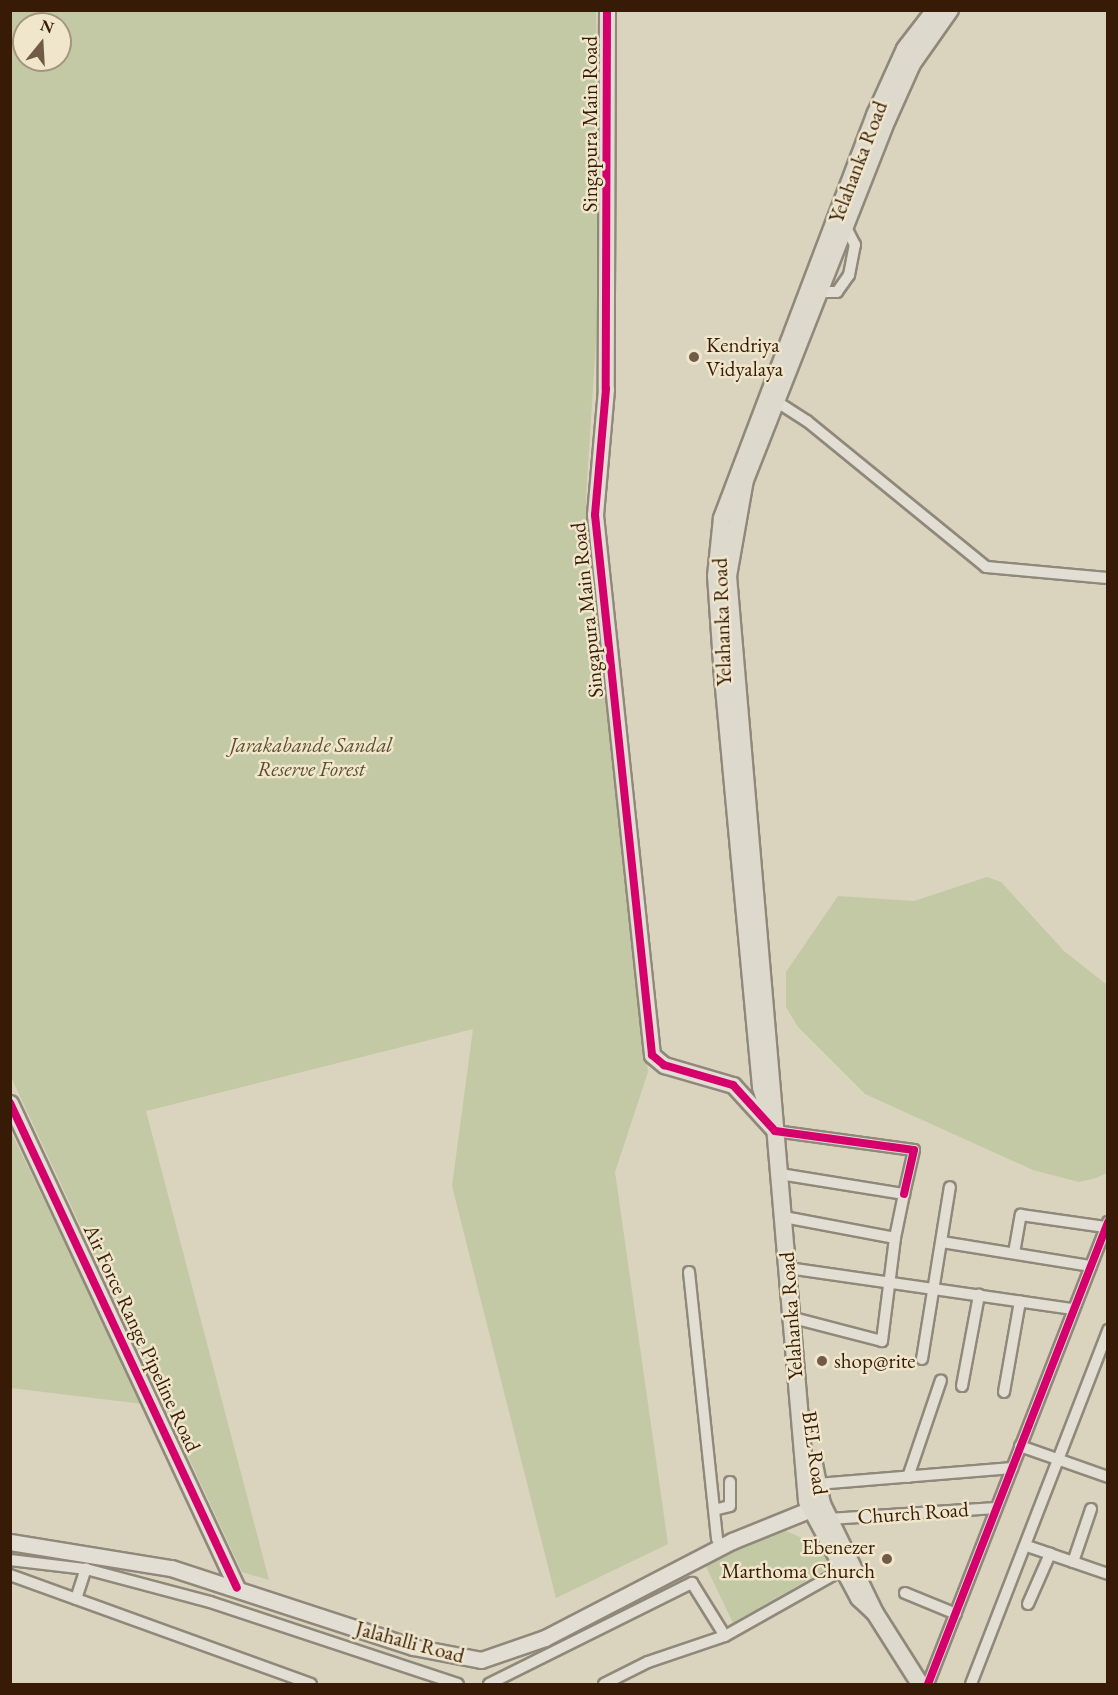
<!DOCTYPE html>
<style>
body{margin:0}
#map{position:relative;width:1118px;height:1695px;overflow:hidden;background:#dad3be;font-family:"EB Garamond",serif}
div>[style]{position:absolute}
.green>*{inset:0;background:#c3c9a4}
.roads{filter:drop-shadow(2px 0 #90887a) drop-shadow(-2px 0 #90887a) drop-shadow(0 2px #90887a) drop-shadow(0 -2px #90887a)}
.street>*{height:10px;margin:-5px;padding:0 5px;transform-origin:5px;border-radius:5px;background:#e2ded3}
.secondary>*{height:15px;margin:-7.5px;padding:0 7.5px;transform-origin:7.5px;border-radius:7.5px;background:#e2ded3}
.primary>*{height:16px;margin:-8px;padding:0 8px;transform-origin:8px;border-radius:8px;background:#ddd9cc}
.cycleway>*{height:8px;margin:-4px;padding:0 4px;transform-origin:4px;border-radius:4px;background:#d6006c}
.dots>*{width:16px;height:16px;translate:-50% -50%;box-sizing:border-box;border:3px solid #efe6cc;border-radius:50%}
span{translate:-50% -50%;white-space:nowrap;text-align:center;line-height:1.15;-webkit-text-stroke:5px #efe6cc;paint-order:stroke}
.street-label{font-size:21px;color:#381b07}
.poi-label{font-size:21px;color:#381b07}
.left{translate:0 -50%;text-align:left}
.right{translate:-100% -50%;text-align:right}
.park-label{font-size:21px;color:#5c4d30;font-style:italic}
.frame{position:absolute;inset:0;border:12px solid #381b07;pointer-events:none}
.north{position:absolute;left:12px;top:12px;width:60px;height:60px;box-sizing:border-box;background:#efe6cc;border:2px solid #a6957d;border-radius:50%;rotate:18deg;font-size:16px;font-weight:700;line-height:24px;text-align:center;color:#381b07}
.north::after{content:'';display:block;margin:auto;width:21px;height:27px;background:#715b47;clip-path:polygon(50% 0,100% 100%,50% 72%,0 100%)}
</style>
<div id="map">
<div class="green">
<i style="clip-path:polygon(evenodd,10px 11px,596px 11px,599px 294px,586px 497px,648px 1072px,615px 1172px,668px 1544px,556px 1598px,452px 1186px,473px 1029px,146px 1111px,269px 1580px,242px 1572px,11px 1077px,10px 11px,24px 24px,60px 24px,60px 60px,24px 60px,24px 24px)"></i>
<i style="clip-path:polygon(987px 877px,1001px 882px,1064px 951px,1107px 985px,1107px 1173px,1096px 1178px,1079px 1182px,1033px 1170px,865px 1094px,798px 1027px,786px 1007px,786px 972px,838px 896px,914px 901px)"></i>
<i style="clip-path:polygon(11px 1132px,143px 1404px,11px 1388px)"></i>
<i style="clip-path:polygon(772px 1525px,832px 1551px,839px 1562px,733px 1623px,702px 1558px)"></i>
</div>
<div class="roads">
<div class="street">
<i style="left:821px;top:292px;width:16px"></i>
<i style="left:837px;top:292px;width:21px;rotate:-55deg"></i>
<i style="left:849px;top:275px;width:31px;rotate:-79deg"></i>
<i style="left:855px;top:245px;width:20px;rotate:-117deg"></i>
<i style="left:771px;top:398px;width:43px;rotate:32.6deg"></i>
<i style="left:807px;top:421px;width:231px;rotate:39.2deg"></i>
<i style="left:986px;top:567px;width:122px;rotate:5.2deg"></i>
<i style="left:775px;top:1131px;width:140px;rotate:7.8deg"></i>
<i style="left:914px;top:1150px;width:45px;rotate:102.8deg"></i>
<i style="left:780px;top:1174px;width:126px;rotate:9.2deg"></i>
<i style="left:904px;top:1194px;width:45px;rotate:101.6deg"></i>
<i style="left:784px;top:1217px;width:113px;rotate:10.7deg"></i>
<i style="left:895px;top:1238px;width:104px;rotate:97.2deg"></i>
<i style="left:882px;top:1341px;width:92px;rotate:-165.5deg"></i>
<i style="left:942px;top:1242px;width:151px;rotate:9.2deg"></i>
<i style="left:1014px;top:1253px;width:39px;rotate:-80deg"></i>
<i style="left:1021px;top:1215px;width:85px;rotate:8.1deg"></i>
<i style="left:788px;top:1268px;width:288px;rotate:8.2deg"></i>
<i style="left:689px;top:1272px;width:269px;rotate:84deg"></i>
<i style="left:922px;top:1359px;width:174px;rotate:-80.8deg"></i>
<i style="left:962px;top:1386px;width:93px;rotate:-79.4deg"></i>
<i style="left:1004px;top:1392px;width:92px;rotate:-80deg"></i>
<i style="left:1020px;top:1446px;width:93px;rotate:19.4deg"></i>
<i style="left:908px;top:1477px;width:102px;rotate:-71.2deg"></i>
<i style="left:817px;top:1484px;width:196px;rotate:-4.7deg"></i>
<i style="left:714px;top:1510px;width:16px;rotate:-14deg"></i>
<i style="left:730px;top:1506px;width:24px;rotate:-90deg"></i>
<i style="left:829px;top:1519px;width:167px;rotate:-3.8deg"></i>
<i style="left:1027px;top:1546px;width:24px;rotate:19deg"></i>
<i style="left:10px;top:1560px;width:77px;rotate:6.8deg"></i>
<i style="left:86px;top:1569px;width:128px;rotate:14.9deg"></i>
<i style="left:210px;top:1602px;width:261px;rotate:18.3deg"></i>
<i style="left:1073px;top:1562px;width:56px;rotate:-71.2deg"></i>
<i style="left:10px;top:1575px;width:320px;rotate:19.9deg"></i>
<i style="left:905px;top:1593px;width:55px;rotate:22.4deg"></i>
<i style="left:76px;top:1599px;width:32px;rotate:-72deg"></i>
<i style="left:1028px;top:1604px;width:55px;rotate:-66.3deg"></i>
<i style="left:1050px;top:1554px;width:61px;rotate:19deg"></i>
<i style="left:489px;top:1684px;width:227px;rotate:-26.5deg"></i>
<i style="left:692px;top:1583px;width:62px;rotate:58.1deg"></i>
<i style="left:604px;top:1684px;width:49px;rotate:-26.6deg"></i>
<i style="left:648px;top:1662px;width:81px;rotate:-18.7deg"></i>
<i style="left:725px;top:1636px;width:137px;rotate:-29.4deg"></i>
<i style="left:928px;top:1684px;width:496px;rotate:-68.7deg"></i>
<i style="left:971px;top:1684px;width:380px;rotate:-68.8deg"></i>
</div>
<div class="secondary">
<i style="left:607px;top:10px;width:379px;rotate:90.2deg"></i>
<i style="left:606px;top:389px;width:126px;rotate:95deg"></i>
<i style="left:595px;top:515px;width:543px;rotate:83.97deg"></i>
<i style="left:652px;top:1055px;width:16px;rotate:40deg"></i>
<i style="left:664px;top:1065px;width:72px;rotate:16.2deg"></i>
<i style="left:733px;top:1085px;width:62px;rotate:47.6deg"></i>
<i style="left:10px;top:1103px;width:535px;rotate:64.92deg"></i>
<i style="left:10px;top:1542px;width:163px;rotate:9.2deg"></i>
<i style="left:171px;top:1568px;width:255px;rotate:18.1deg"></i>
<i style="left:413px;top:1647px;width:69px;rotate:10.8deg"></i>
<i style="left:481px;top:1660px;width:68px;rotate:-19deg"></i>
<i style="left:545px;top:1638px;width:211px;rotate:-27.4deg"></i>
<i style="left:732px;top:1541px;width:96px;rotate:-22deg"></i>
</div>
<div class="primary">
<i style="left:768px;top:1110px;width:24px;rotate:-107deg"></i>
<i style="left:761px;top:1087px;width:411px;rotate:-95.3deg"></i>
<i style="left:723px;top:678px;width:102px;rotate:-93.9deg"></i>
<i style="left:716px;top:576px;width:58px;rotate:-84.1deg"></i>
<i style="left:722px;top:518px;width:431px;rotate:-69.2deg"></i>
<i style="left:875px;top:115px;width:72px;rotate:-65.6deg"></i>
<i style="left:905px;top:49px;width:49px;rotate:-52.4deg"></i>
<i style="left:814px;top:1464px;width:41px;rotate:78.7deg"></i>
<i style="left:822px;top:1504px;width:119px;rotate:64.1deg"></i>
<i style="left:920px;top:1684px;width:84px;rotate:-122.4deg"></i>
<i style="left:875px;top:1613px;width:22px;rotate:-137deg"></i>
<i style="left:859px;top:1598px;width:110px;rotate:-118.2deg"></i>
<i style="left:807px;top:1501px;width:928px;rotate:-94.88deg"></i>
<i style="left:728px;top:576px;width:97px;rotate:-80deg"></i>
<i style="left:745px;top:480px;width:387px;rotate:-68.5deg"></i>
<i style="left:887px;top:120px;width:61px;rotate:-65.9deg"></i>
<i style="left:912px;top:64px;width:66px;rotate:-54.9deg"></i>
</div>
</div>
<div class="cycleway">
<i style="left:607px;top:10px;width:379px;rotate:90.2deg"></i>
<i style="left:606px;top:389px;width:126px;rotate:95deg"></i>
<i style="left:595px;top:515px;width:543px;rotate:83.97deg"></i>
<i style="left:652px;top:1055px;width:16px;rotate:40deg"></i>
<i style="left:664px;top:1065px;width:72px;rotate:16.2deg"></i>
<i style="left:733px;top:1085px;width:62px;rotate:47.6deg"></i>
<i style="left:775px;top:1131px;width:140px;rotate:7.8deg"></i>
<i style="left:914px;top:1150px;width:45px;rotate:102.8deg"></i>
<i style="left:10px;top:1103px;width:535px;rotate:64.92deg"></i>
<i style="left:928px;top:1684px;width:496px;rotate:-68.7deg"></i>
</div>
<div class="dots">
<i style="left:694px;top:357px;background:#715b47"></i>
<i style="left:822px;top:1361px;background:#715b47"></i>
<i style="left:887px;top:1559px;background:#715b47"></i>
</div>
<div class="street-label">
<span style="left:590px;top:124px;rotate:-90deg">Singapura Main Road</span>
<span style="left:858px;top:162px;rotate:-69deg">Yelahanka Road</span>
<span style="left:587px;top:610px;rotate:-96deg">Singapura Main Road</span>
<span style="left:722px;top:622px;rotate:-92deg">Yelahanka Road</span>
<span style="left:791px;top:1316px;rotate:-94deg">Yelahanka Road</span>
<span style="left:142px;top:1338px;rotate:65deg">Air Force Range Pipeline Road</span>
<span style="left:815px;top:1453px;rotate:82deg">BEL Road</span>
<span style="left:913px;top:1513px;rotate:-4deg">Church Road</span>
<span style="left:410px;top:1642px;rotate:15deg">Jalahalli Road</span>
</div>
<div class="poi-label">
<span class="left" style="left:706px;top:357px">Kendriya<br>Vidyalaya</span>
<span class="left" style="left:834px;top:1361px">shop@rite</span>
<span class="right" style="left:875px;top:1559px">Ebenezer<br>Marthoma Church</span>
</div>
<div class="park-label">
<span style="left:311px;top:757px">Jarakabande Sandal<br>Reserve Forest</span>
</div>
<div class="frame"></div>
<div class="north">N</div>
</div>
